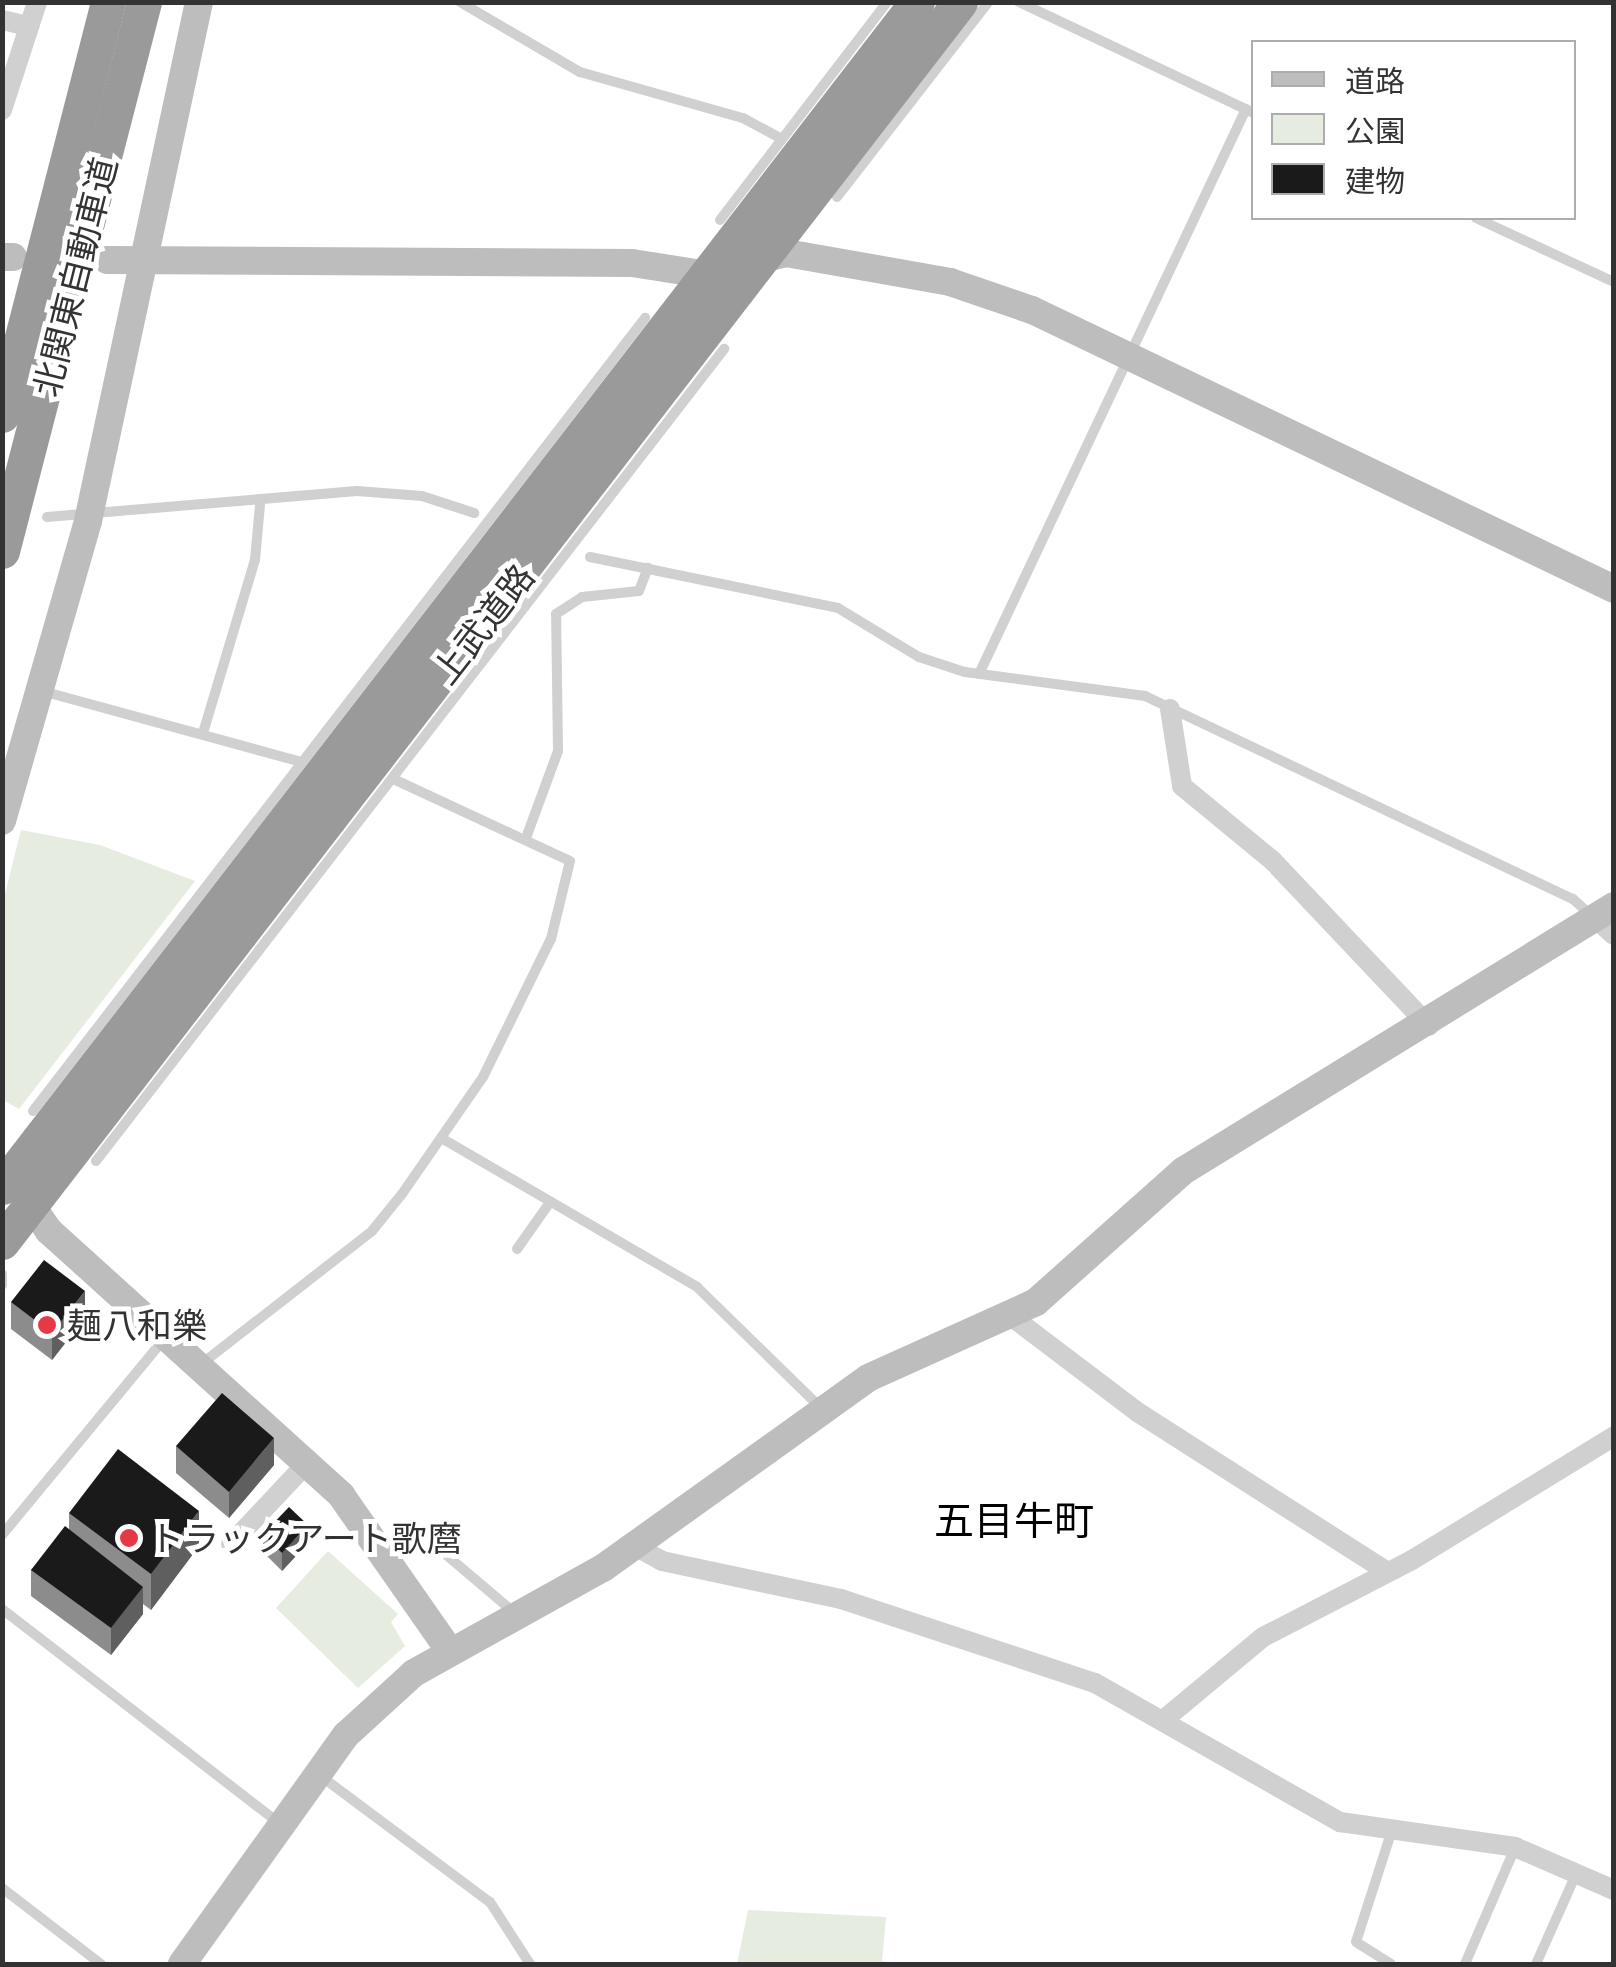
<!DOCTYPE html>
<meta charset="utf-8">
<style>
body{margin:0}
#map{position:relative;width:1616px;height:1967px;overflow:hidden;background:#fff;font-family:"Open Sans","Noto Sans JP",sans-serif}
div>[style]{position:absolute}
.green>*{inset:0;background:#e6ecdf}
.lane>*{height:10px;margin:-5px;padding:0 5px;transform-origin:5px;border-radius:5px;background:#d0d0d0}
.street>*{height:20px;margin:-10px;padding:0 10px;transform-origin:10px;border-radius:10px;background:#d0d0d0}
.secondary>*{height:28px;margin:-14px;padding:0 14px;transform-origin:14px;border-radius:14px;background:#bdbdbd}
.highway>*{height:35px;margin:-17.5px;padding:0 17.5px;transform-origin:17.5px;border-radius:17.5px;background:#9a9a9a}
.wall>*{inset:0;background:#8c8c8c}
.shaded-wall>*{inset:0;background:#5f5f5f}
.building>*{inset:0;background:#1a1a1a}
.dots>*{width:28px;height:28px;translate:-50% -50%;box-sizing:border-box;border:5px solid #fff;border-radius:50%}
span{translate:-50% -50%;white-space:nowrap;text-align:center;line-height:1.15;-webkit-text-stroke:10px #fff;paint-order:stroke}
.street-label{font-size:35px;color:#333}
.poi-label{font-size:35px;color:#333}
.left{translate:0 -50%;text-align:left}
.quarter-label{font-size:40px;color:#000}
.frame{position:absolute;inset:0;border:5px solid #333;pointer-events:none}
.legend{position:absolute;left:1251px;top:40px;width:325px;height:180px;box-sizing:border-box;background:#fff;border:2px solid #adadad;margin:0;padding:12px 18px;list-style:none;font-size:30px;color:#333}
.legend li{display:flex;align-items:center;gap:20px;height:50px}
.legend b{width:50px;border:2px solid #adadad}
</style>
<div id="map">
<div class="green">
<i style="clip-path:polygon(21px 830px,100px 845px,195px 881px,19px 1109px,3px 1100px,2px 906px)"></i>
<i style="clip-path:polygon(328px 1551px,398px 1614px,391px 1622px,405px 1646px,358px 1688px,276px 1608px)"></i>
<i style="clip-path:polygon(748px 1910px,886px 1917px,882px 1961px,893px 1964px,737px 1964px)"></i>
</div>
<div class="lane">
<i style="left:460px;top:2px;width:139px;rotate:30.3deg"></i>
<i style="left:580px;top:72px;width:169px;rotate:15.8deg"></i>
<i style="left:743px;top:118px;width:44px;rotate:28.3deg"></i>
<i style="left:1019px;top:2px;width:260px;rotate:25.3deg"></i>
<i style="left:837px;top:197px;width:247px;rotate:-52.2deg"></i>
<i style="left:1476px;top:218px;width:152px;rotate:24.9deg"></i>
<i style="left:720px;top:220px;width:275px;rotate:-52.5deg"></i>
<i style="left:47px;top:517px;width:311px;rotate:-4.8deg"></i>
<i style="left:357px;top:491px;width:65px;rotate:4.4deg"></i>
<i style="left:422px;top:496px;width:55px;rotate:18.1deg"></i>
<i style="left:590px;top:557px;width:253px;rotate:11.6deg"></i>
<i style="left:838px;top:608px;width:95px;rotate:31.2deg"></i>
<i style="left:919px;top:657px;width:48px;rotate:18.1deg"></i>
<i style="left:965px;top:672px;width:182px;rotate:7.6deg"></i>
<i style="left:1145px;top:696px;width:474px;rotate:25.4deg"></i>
<i style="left:1573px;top:899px;width:28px;rotate:42deg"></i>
<i style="left:979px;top:674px;width:625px;rotate:-64.71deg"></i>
<i style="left:42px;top:691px;width:269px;rotate:15.3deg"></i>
<i style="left:203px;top:733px;width:181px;rotate:-73.3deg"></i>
<i style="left:255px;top:560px;width:55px;rotate:-84.8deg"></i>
<i style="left:526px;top:838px;width:93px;rotate:-69.8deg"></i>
<i style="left:558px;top:751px;width:137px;rotate:-90.8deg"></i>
<i style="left:556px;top:614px;width:31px;rotate:-33deg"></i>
<i style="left:582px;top:597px;width:57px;rotate:-6deg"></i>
<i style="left:639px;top:591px;width:25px;rotate:-69deg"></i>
<i style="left:33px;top:1111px;width:1002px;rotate:-52.34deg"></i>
<i style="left:443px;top:1139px;width:294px;rotate:30.2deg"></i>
<i style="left:697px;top:1287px;width:172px;rotate:44.3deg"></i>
<i style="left:96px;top:1161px;width:1027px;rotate:-52.28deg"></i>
<i style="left:517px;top:1249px;width:54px;rotate:-54.8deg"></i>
<i style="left:2px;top:1274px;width:11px;rotate:90deg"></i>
<i style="left:200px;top:1365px;width:218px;rotate:-37.9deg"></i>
<i style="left:372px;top:1231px;width:48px;rotate:-51deg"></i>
<i style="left:402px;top:1194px;width:142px;rotate:-55.3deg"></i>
<i style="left:483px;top:1077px;width:154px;rotate:-63.8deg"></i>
<i style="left:551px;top:939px;width:80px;rotate:-76.3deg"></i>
<i style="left:570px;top:861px;width:195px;rotate:-155.1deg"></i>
<i style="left:2px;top:1535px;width:254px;rotate:-50.4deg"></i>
<i style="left:444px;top:1553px;width:96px;rotate:40.3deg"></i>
<i style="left:2px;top:1609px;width:350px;rotate:37.7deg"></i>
<i style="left:322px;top:1777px;width:209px;rotate:36.7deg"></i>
<i style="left:490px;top:1902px;width:74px;rotate:57.2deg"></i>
<i style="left:1391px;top:1833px;width:114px;rotate:107.8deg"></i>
<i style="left:1356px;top:1942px;width:41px;rotate:32.2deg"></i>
<i style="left:2px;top:1888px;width:125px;rotate:37.5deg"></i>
<i style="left:1465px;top:1964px;width:126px;rotate:-66.7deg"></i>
<i style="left:1536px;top:1964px;width:98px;rotate:-66deg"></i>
</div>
<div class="street">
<i style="left:2px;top:20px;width:28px;rotate:13deg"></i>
<i style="left:2px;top:110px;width:114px;rotate:-72deg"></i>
<i style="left:1170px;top:709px;width:78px;rotate:81.1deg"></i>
<i style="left:1182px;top:786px;width:118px;rotate:39.5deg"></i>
<i style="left:1273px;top:861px;width:227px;rotate:46.6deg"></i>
<i style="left:1595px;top:918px;width:25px;rotate:42deg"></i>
<i style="left:1012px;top:1317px;width:159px;rotate:37.1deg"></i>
<i style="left:1139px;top:1413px;width:295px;rotate:32.6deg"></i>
<i style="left:231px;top:1544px;width:112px;rotate:-46.8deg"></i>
<i style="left:635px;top:1546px;width:31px;rotate:29deg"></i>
<i style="left:662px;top:1561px;width:183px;rotate:12deg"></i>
<i style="left:841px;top:1599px;width:268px;rotate:18.3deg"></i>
<i style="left:1095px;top:1683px;width:282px;rotate:29.6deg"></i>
<i style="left:1340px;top:1822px;width:177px;rotate:8.1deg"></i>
<i style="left:1515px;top:1847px;width:108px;rotate:23.5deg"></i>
<i style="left:1167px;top:1717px;width:125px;rotate:-39.8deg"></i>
<i style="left:1263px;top:1637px;width:168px;rotate:-27.3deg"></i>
<i style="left:1412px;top:1560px;width:237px;rotate:-31.5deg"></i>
</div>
<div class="secondary">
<i style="left:2px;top:257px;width:11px"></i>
<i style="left:107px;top:260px;width:525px;rotate:0.33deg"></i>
<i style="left:632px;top:263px;width:71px;rotate:8.9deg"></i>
<i style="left:702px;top:274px;width:87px;rotate:-14deg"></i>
<i style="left:786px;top:253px;width:167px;rotate:10deg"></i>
<i style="left:950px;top:282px;width:87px;rotate:18.9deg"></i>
<i style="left:1032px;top:310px;width:645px;rotate:25.61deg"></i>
<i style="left:2px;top:821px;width:312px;rotate:-74deg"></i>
<i style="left:88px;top:521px;width:531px;rotate:-77.93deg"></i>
<i style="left:20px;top:1189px;width:51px;rotate:55.4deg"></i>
<i style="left:49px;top:1231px;width:394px;rotate:42.1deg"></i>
<i style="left:341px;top:1495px;width:189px;rotate:55.1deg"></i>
<i style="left:182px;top:1964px;width:282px;rotate:-54.4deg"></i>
<i style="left:346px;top:1735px;width:92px;rotate:-42.4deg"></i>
<i style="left:414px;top:1673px;width:216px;rotate:-29.1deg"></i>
<i style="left:603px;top:1568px;width:326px;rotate:-35.6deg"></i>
<i style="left:868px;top:1378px;width:184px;rotate:-24.3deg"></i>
<i style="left:1036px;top:1302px;width:197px;rotate:-41.7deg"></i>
<i style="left:1183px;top:1171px;width:506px;rotate:-31.59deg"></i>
</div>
<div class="highway">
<i style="left:2px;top:415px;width:426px;rotate:-75.6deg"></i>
<i style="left:2px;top:551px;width:567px;rotate:-75.5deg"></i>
<i style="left:2px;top:1187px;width:1497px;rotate:-52.33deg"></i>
<i style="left:2px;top:1242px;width:1567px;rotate:-52.31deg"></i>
</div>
<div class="wall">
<i style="clip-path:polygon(11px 1302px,85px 1318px,52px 1360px,11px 1329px)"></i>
<i style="clip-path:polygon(176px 1446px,274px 1465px,229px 1518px,176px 1473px)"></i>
<i style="clip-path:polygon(69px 1513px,199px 1546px,151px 1610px,143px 1604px,143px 1614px,111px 1655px,31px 1596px,31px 1570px,69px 1529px)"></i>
<i style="clip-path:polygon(263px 1534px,308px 1543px,282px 1571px,263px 1552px)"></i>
</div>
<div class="shaded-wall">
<i style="clip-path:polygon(85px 1291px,85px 1318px,52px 1360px,52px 1333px)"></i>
<i style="clip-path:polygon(274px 1438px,274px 1465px,229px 1518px,229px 1492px)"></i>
<i style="clip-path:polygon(199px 1511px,199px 1546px,151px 1610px,151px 1574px)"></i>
<i style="clip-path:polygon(308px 1525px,308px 1543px,282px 1571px,282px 1553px)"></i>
<i style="clip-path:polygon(143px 1587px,143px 1614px,111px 1655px,111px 1628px)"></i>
</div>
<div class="building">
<i style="clip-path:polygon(44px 1260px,85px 1291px,52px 1333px,11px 1302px)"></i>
<i style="clip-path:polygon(222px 1393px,274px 1438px,229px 1492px,176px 1446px)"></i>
<i style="clip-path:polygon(118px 1449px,199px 1511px,151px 1574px,69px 1513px)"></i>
<i style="clip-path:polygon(289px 1507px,308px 1525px,282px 1553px,263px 1534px)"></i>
<i style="clip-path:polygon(65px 1526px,143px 1587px,111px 1628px,31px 1570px)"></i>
</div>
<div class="dots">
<i style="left:47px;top:1325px;background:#e63946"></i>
<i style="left:129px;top:1538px;background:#e63946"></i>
</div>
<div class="street-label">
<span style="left:75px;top:277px;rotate:-76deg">北関東自動車道</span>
<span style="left:483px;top:624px;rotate:-52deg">上武道路</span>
</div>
<div class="poi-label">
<span class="left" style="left:67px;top:1325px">麺八和樂</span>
<span class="left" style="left:149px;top:1538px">トラックアート歌麿</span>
</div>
<div class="quarter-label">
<span style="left:1014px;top:1520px">五目牛町</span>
</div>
<div class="frame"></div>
<ul class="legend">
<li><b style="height:12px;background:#bdbdbd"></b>道路</li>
<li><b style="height:28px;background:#e6ecdf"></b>公園</li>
<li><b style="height:28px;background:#1a1a1a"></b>建物</li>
</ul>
</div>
